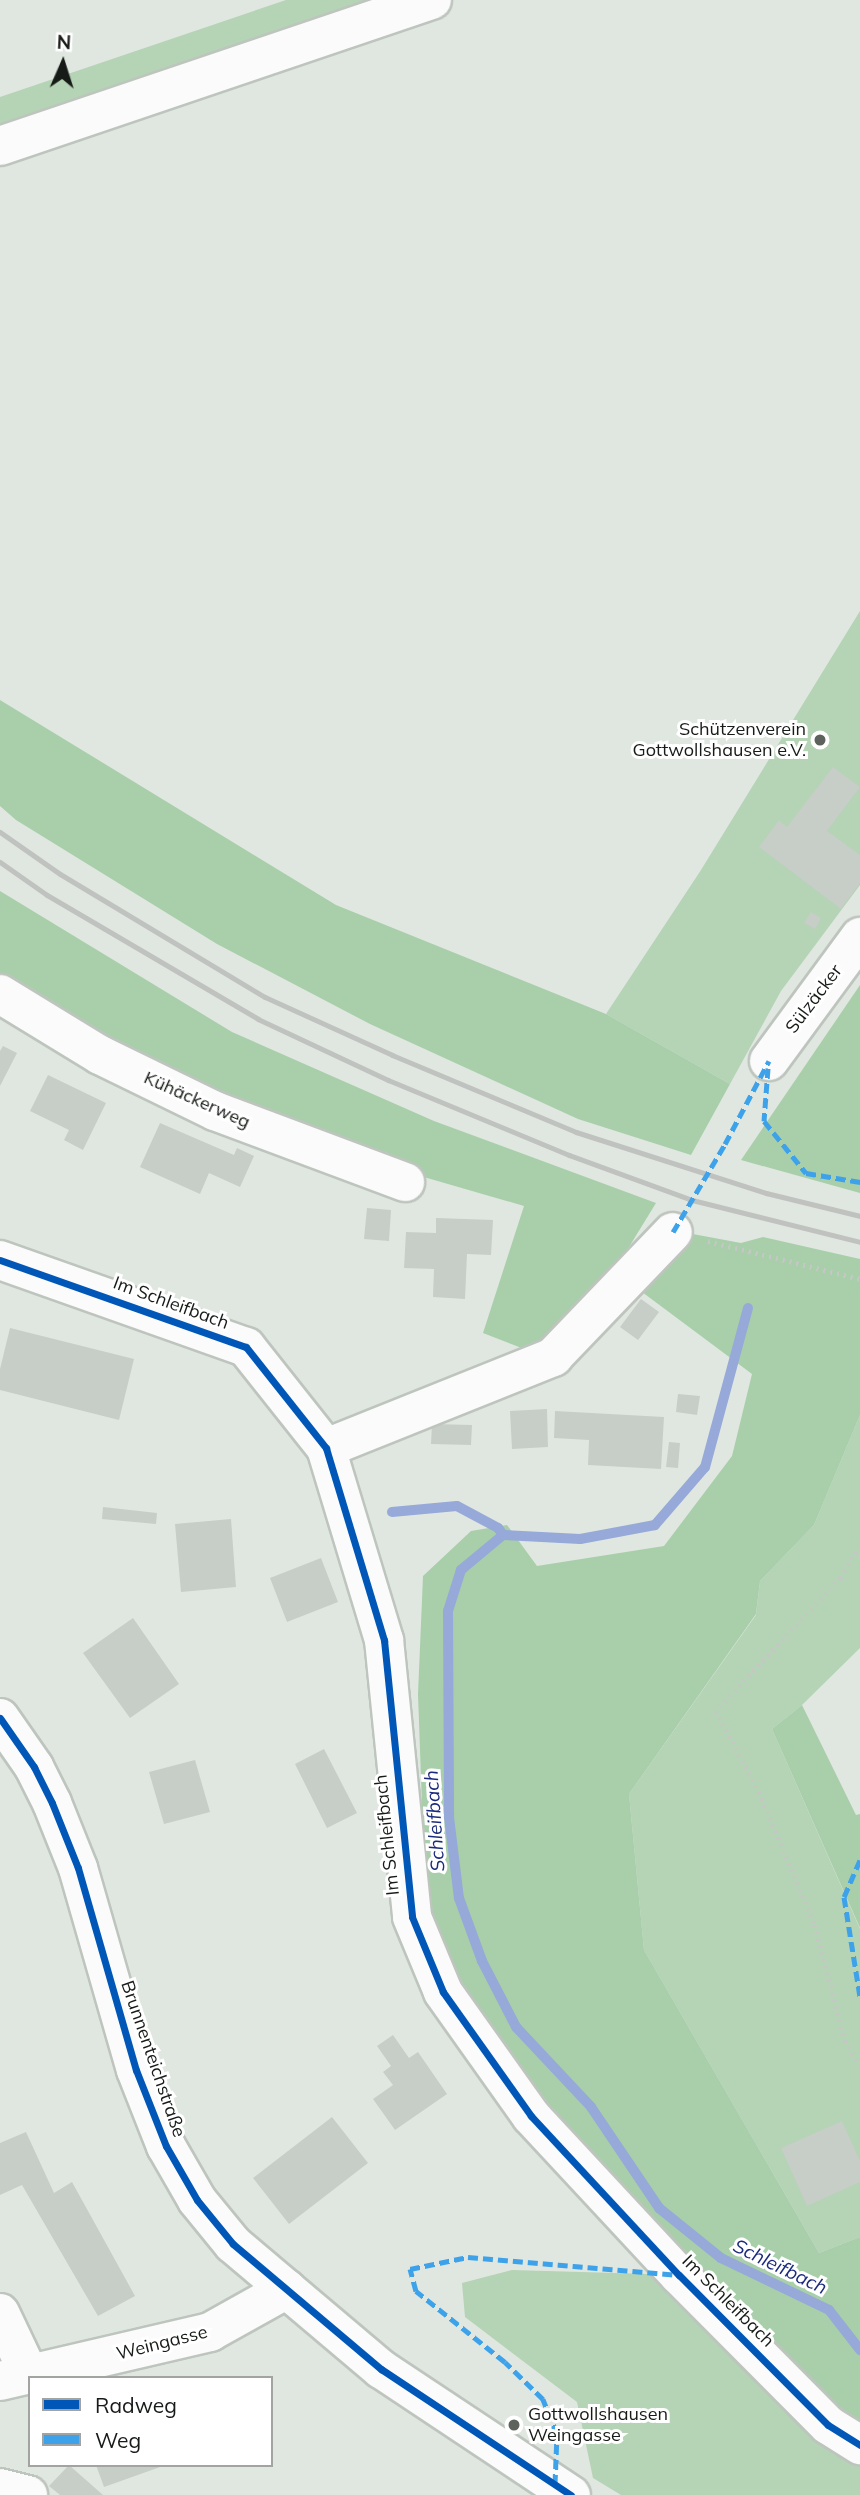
<!DOCTYPE html>
<meta charset="utf-8">
<style>
body{margin:0}
#map{position:relative;width:860px;height:2495px;overflow:hidden;background:#e0e7e0;font-family:Mulish,sans-serif}
div>[style]{position:absolute}
.green>*{inset:0;background:#b5d3b5}
.forest>*{inset:0;background:#a8cfaa}
.stream>*{height:10px;margin:-5px;padding:0 5px;transform-origin:5px;border-radius:5px;background:#96a9d8}
.building>*{inset:0;background:#c7cdc7}
.path>*{height:4.5px;margin-top:-2.25px;transform-origin:0;background:repeating-linear-gradient(90deg,#c4c7c4 0 2px,transparent 0 7px)}
.roads{filter:drop-shadow(2px 0 #bec4be) drop-shadow(-2px 0 #bec4be) drop-shadow(0 2px #bec4be) drop-shadow(0 -2px #bec4be)}
.minor>*{height:38px;margin:-19px;padding:0 19px;transform-origin:19px;border-radius:19px;background:#fafbfa}
.rail>*{height:5px;margin:-2.5px;padding:0 2.5px;transform-origin:2.5px;border-radius:2.5px;background:#c0c2c0}
.quiet>*{height:5px;margin-top:-2.5px;transform-origin:0;background:repeating-linear-gradient(90deg,#3da2ea 0 10px,transparent 0 15px)}
.cycleway>*{height:7px;margin:-3.5px;padding:0 3.5px;transform-origin:3.5px;border-radius:3.5px;background:#0057b8}
.dots>*{width:19px;height:19px;translate:-50% -50%;box-sizing:border-box;border:4px solid #fff;border-radius:50%}
span{translate:-50% -50%;white-space:nowrap;text-align:center;line-height:1.15;-webkit-text-stroke:6px #fff;paint-order:stroke}
.poi-label{font-size:18px;color:#171b17}
.right{translate:-100% -50%;text-align:right}
.left{translate:0 -50%;text-align:left}
.street-label{font-size:18px;color:#171b17}
.water-label{font-size:19px;color:#1b2a7c;font-style:italic}
.legend{position:absolute;left:28px;top:2376px;width:245px;height:91px;box-sizing:border-box;background:#fff;border:2px solid #a2a4a2;margin:0;padding:9px 12px;list-style:none;font-size:21px;color:#171b17}
.legend li{display:flex;align-items:center;gap:14px;height:35px}
.legend b{width:35px;border:2px solid #a2a4a2}
.north{position:absolute;left:28px;top:28px;width:70px;height:70px;-webkit-text-stroke:5px #fff;paint-order:stroke;rotate:3deg;font-size:19px;font-weight:700;line-height:28px;text-align:center;color:#171b17}
.north::after{content:'';display:block;margin:auto;width:24px;height:32px;background:#171b17;clip-path:polygon(50% 0,100% 100%,50% 72%,0 100%)}
</style>
<div id="map">
<div class="green">
<i style="clip-path:polygon(286px 0,392px 0,0 128px,0 97px)"></i>
<i style="clip-path:polygon(860px 611px,860px 885px,781px 991px,730px 1084px,606px 1014px,701px 870px)"></i>
<i style="clip-path:polygon(860px 1415px,860px 1648px,802px 1705px,772px 1729px,860px 1929px,860px 2237px,819px 2253px,644px 1950px,629px 1794px,756px 1615px,760px 1581px,814px 1525px)"></i>
<i style="clip-path:polygon(512px 2270px,649px 2274px,825px 2440px,860px 2458px,860px 2495px,621px 2495px,593px 2478px,577px 2402px,465px 2317px,462px 2283px)"></i>
</div>
<div class="forest">
<i style="clip-path:polygon(0 700px,336px 905px,606px 1014px,730px 1084px,691px 1155px,578px 1119px,370px 1024px,217px 944px,16px 820px,0 806px)"></i>
<i style="clip-path:polygon(0 891px,232px 1032px,434px 1121px,656px 1203px,602px 1291px,532px 1352px,483px 1333px,524px 1206px,372px 1162px,132px 1055px,0 979px)"></i>
<i style="clip-path:polygon(860px 985px,860px 1193px,741px 1160px)"></i>
<i style="clip-path:polygon(682px 1232px,741px 1243px,763px 1237px,860px 1259px,860px 1415px,814px 1525px,760px 1581px,756px 1614px,629px 1794px,644px 1950px,819px 2253px,860px 2237px,860px 2436px,545px 2108px,454px 1989px,426px 1918px,418px 1694px,423px 1576px,471px 1531px,507px 1525px,537px 1566px,664px 1546px,732px 1456px,752px 1374px,638px 1289px)"></i>
<i style="clip-path:polygon(802px 1705px,856px 1815px,860px 1814px,860px 1928px,772px 1729px)"></i>
</div>
<div class="stream">
<i style="left:748px;top:1308px;width:165px;rotate:105.1deg"></i>
<i style="left:705px;top:1467px;width:77px;rotate:130.8deg"></i>
<i style="left:655px;top:1525px;width:76px;rotate:169.4deg"></i>
<i style="left:580px;top:1539px;width:77px;rotate:-177deg"></i>
<i style="left:503px;top:1535px;width:55px;rotate:140.2deg"></i>
<i style="left:461px;top:1570px;width:43px;rotate:107.6deg"></i>
<i style="left:448px;top:1611px;width:206px;rotate:89.7deg"></i>
<i style="left:449px;top:1817px;width:82px;rotate:83deg"></i>
<i style="left:459px;top:1898px;width:67px;rotate:69.9deg"></i>
<i style="left:482px;top:1961px;width:74px;rotate:62.7deg"></i>
<i style="left:516px;top:2027px;width:110px;rotate:46.8deg"></i>
<i style="left:591px;top:2107px;width:122px;rotate:56deg"></i>
<i style="left:659px;top:2208px;width:80px;rotate:38.9deg"></i>
<i style="left:721px;top:2258px;width:120px;rotate:25.7deg"></i>
<i style="left:829px;top:2310px;width:51px;rotate:52.2deg"></i>
<i style="left:392px;top:1512px;width:65px;rotate:-5.3deg"></i>
<i style="left:457px;top:1506px;width:47px;rotate:28.2deg"></i>
<i style="left:498px;top:1528px;width:9px;rotate:54deg"></i>
</div>
<div class="building">
<i style="clip-path:polygon(833px 767px,860px 787px,827px 831px,860px 855px,860px 883px,841px 909px,759px 847px,779px 820px,787px 827px)"></i>
<i style="clip-path:polygon(811px 912px,821px 918px,815px 929px,804px 923px)"></i>
<i style="clip-path:polygon(3px 1046px,17px 1053px,0 1086px,0 1051px)"></i>
<i style="clip-path:polygon(48px 1075px,106px 1103px,83px 1150px,64px 1140px,69px 1130px,30px 1111px)"></i>
<i style="clip-path:polygon(160px 1123px,234px 1155px,237px 1148px,254px 1156px,240px 1187px,209px 1173px,200px 1194px,140px 1167px)"></i>
<i style="clip-path:polygon(367px 1208px,391px 1210px,389px 1241px,364px 1239px)"></i>
<i style="clip-path:polygon(436px 1218px,493px 1220px,491px 1255px,467px 1254px,465px 1299px,433px 1297px,434px 1269px,404px 1268px,406px 1232px,436px 1233px)"></i>
<i style="clip-path:polygon(641px 1299px,659px 1312px,638px 1340px,620px 1327px)"></i>
<i style="clip-path:polygon(10px 1328px,134px 1359px,119px 1420px,0 1390px,0 1369px)"></i>
<i style="clip-path:polygon(678px 1394px,700px 1396px,697px 1415px,676px 1412px)"></i>
<i style="clip-path:polygon(547px 1409px,548px 1447px,512px 1449px,510px 1411px)"></i>
<i style="clip-path:polygon(555px 1411px,664px 1417px,661px 1469px,588px 1465px,589px 1440px,554px 1438px)"></i>
<i style="clip-path:polygon(432px 1424px,472px 1425px,471px 1445px,431px 1444px)"></i>
<i style="clip-path:polygon(669px 1442px,680px 1443px,678px 1468px,666px 1467px)"></i>
<i style="clip-path:polygon(103px 1507px,157px 1513px,156px 1524px,102px 1519px)"></i>
<i style="clip-path:polygon(231px 1519px,236px 1587px,181px 1592px,175px 1524px)"></i>
<i style="clip-path:polygon(321px 1558px,338px 1602px,287px 1622px,270px 1578px)"></i>
<i style="clip-path:polygon(133px 1618px,179px 1684px,130px 1718px,83px 1653px)"></i>
<i style="clip-path:polygon(324px 1749px,357px 1813px,327px 1828px,295px 1764px)"></i>
<i style="clip-path:polygon(195px 1760px,210px 1812px,164px 1824px,149px 1772px)"></i>
<i style="clip-path:polygon(393px 2035px,409px 2058px,418px 2052px,447px 2094px,395px 2130px,373px 2099px,393px 2085px,383px 2072px,391px 2066px,377px 2046px)"></i>
<i style="clip-path:polygon(332px 2117px,368px 2163px,289px 2224px,253px 2178px)"></i>
<i style="clip-path:polygon(842px 2121px,860px 2161px,860px 2182px,807px 2206px,781px 2148px)"></i>
<i style="clip-path:polygon(26px 2132px,54px 2193px,72px 2182px,135px 2296px,98px 2316px,22px 2185px,0 2195px,0 2143px)"></i>
<i style="clip-path:polygon(69px 2465px,103px 2495px,60px 2495px,49px 2486px)"></i>
<i style="clip-path:polygon(96px 2465px,163px 2465px,163px 2466px,104px 2487px)"></i>
</div>
<div class="path">
<i style="left:708px;top:1241px;width:157px;rotate:14deg"></i>
<i style="left:860px;top:1546px;width:37px;rotate:121deg"></i>
<i style="left:841px;top:1578px;width:183px;rotate:133.2deg"></i>
<i style="left:716px;top:1711px;width:92px;rotate:62deg"></i>
<i style="left:759px;top:1792px;width:144px;rotate:67.2deg"></i>
<i style="left:815px;top:1925px;width:120px;rotate:75.5deg"></i>
<i style="left:845px;top:2041px;width:29px;rotate:59deg"></i>
</div>
<div class="roads">
<div class="minor">
<i style="left:0;top:146px;width:456px;rotate:-18.7deg"></i>
<i style="left:0;top:994px;width:117px;rotate:31.4deg"></i>
<i style="left:100px;top:1055px;width:128px;rotate:26deg"></i>
<i style="left:215px;top:1111px;width:203px;rotate:20.5deg"></i>
<i style="left:769px;top:1061px;width:154px;rotate:-53.7deg"></i>
<i style="left:0;top:1260px;width:261px;rotate:19.5deg"></i>
<i style="left:246px;top:1347px;width:129px;rotate:51.6deg"></i>
<i style="left:326px;top:1448px;width:201px;rotate:73.2deg"></i>
<i style="left:384px;top:1640px;width:278px;rotate:84.2deg"></i>
<i style="left:412px;top:1917px;width:81px;rotate:67.5deg"></i>
<i style="left:443px;top:1992px;width:152px;rotate:54.6deg"></i>
<i style="left:531px;top:2116px;width:217px;rotate:47.1deg"></i>
<i style="left:679px;top:2275px;width:211px;rotate:45.2deg"></i>
<i style="left:828px;top:2425px;width:38px;rotate:32deg"></i>
<i style="left:326px;top:1448px;width:245px;rotate:-21.8deg"></i>
<i style="left:553px;top:1357px;width:173px;rotate:-46.2deg"></i>
<i style="left:0;top:1718px;width:60px;rotate:55.2deg"></i>
<i style="left:34px;top:1767px;width:40px;rotate:63.4deg"></i>
<i style="left:52px;top:1803px;width:70px;rotate:68.2deg"></i>
<i style="left:78px;top:1868px;width:210px;rotate:74deg"></i>
<i style="left:136px;top:2070px;width:82px;rotate:68.5deg"></i>
<i style="left:166px;top:2146px;width:62px;rotate:60.1deg"></i>
<i style="left:197px;top:2200px;width:57px;rotate:50.7deg"></i>
<i style="left:233px;top:2244px;width:194px;rotate:40.2deg"></i>
<i style="left:381px;top:2369px;width:228px;rotate:33.6deg"></i>
<i style="left:0;top:2313px;width:68px;rotate:64.6deg"></i>
<i style="left:0;top:2381px;width:216px;rotate:-13.1deg"></i>
<i style="left:210px;top:2332px;width:88px;rotate:-29.2deg"></i>
<i style="left:0;top:2488px;width:29px;rotate:14deg"></i>
</div>
</div>
<div class="rail">
<i style="left:0;top:832px;width:73px;rotate:35deg"></i>
<i style="left:60px;top:874px;width:239px;rotate:31deg"></i>
<i style="left:265px;top:997px;width:140px;rotate:24.5deg"></i>
<i style="left:392px;top:1055px;width:199px;rotate:22.7deg"></i>
<i style="left:576px;top:1132px;width:200px;rotate:17.8deg"></i>
<i style="left:766px;top:1193px;width:97px;rotate:13.7deg"></i>
<i style="left:0;top:862px;width:57px;rotate:35.1deg"></i>
<i style="left:47px;top:895px;width:245px;rotate:30.4deg"></i>
<i style="left:258px;top:1019px;width:144px;rotate:25.1deg"></i>
<i style="left:388px;top:1080px;width:196px;rotate:22.5deg"></i>
<i style="left:569px;top:1155px;width:131px;rotate:20.1deg"></i>
<i style="left:692px;top:1200px;width:173px;rotate:14deg"></i>
</div>
<div class="quiet">
<i style="left:768px;top:1068px;width:53px;rotate:94.3deg"></i>
<i style="left:764px;top:1121px;width:67px;rotate:51.1deg"></i>
<i style="left:806px;top:1173px;width:55px;rotate:9.5deg"></i>
<i style="left:673px;top:1232px;width:102px;rotate:-59.4deg"></i>
<i style="left:725px;top:1144px;width:94px;rotate:-62.1deg"></i>
<i style="left:860px;top:1860px;width:40px;rotate:113.4deg"></i>
<i style="left:844px;top:1897px;width:101px;rotate:80.9deg"></i>
<i style="left:555px;top:2484px;width:50px;rotate:-87.7deg"></i>
<i style="left:557px;top:2434px;width:38px;rotate:-112deg"></i>
<i style="left:543px;top:2399px;width:53px;rotate:-135.8deg"></i>
<i style="left:505px;top:2362px;width:114px;rotate:-141.4deg"></i>
<i style="left:416px;top:2291px;width:23px;rotate:-105deg"></i>
<i style="left:410px;top:2269px;width:59px;rotate:-11.7deg"></i>
<i style="left:468px;top:2257px;width:212px;rotate:4.9deg"></i>
</div>
<div class="cycleway">
<i style="left:0;top:1260px;width:261px;rotate:19.5deg"></i>
<i style="left:246px;top:1347px;width:129px;rotate:51.6deg"></i>
<i style="left:326px;top:1448px;width:201px;rotate:73.2deg"></i>
<i style="left:384px;top:1640px;width:278px;rotate:84.2deg"></i>
<i style="left:412px;top:1917px;width:81px;rotate:67.5deg"></i>
<i style="left:443px;top:1992px;width:152px;rotate:54.6deg"></i>
<i style="left:531px;top:2116px;width:217px;rotate:47.1deg"></i>
<i style="left:679px;top:2275px;width:211px;rotate:45.2deg"></i>
<i style="left:828px;top:2425px;width:38px;rotate:32deg"></i>
<i style="left:0;top:1718px;width:60px;rotate:55.2deg"></i>
<i style="left:34px;top:1767px;width:40px;rotate:63.4deg"></i>
<i style="left:52px;top:1803px;width:70px;rotate:68.2deg"></i>
<i style="left:78px;top:1868px;width:210px;rotate:74deg"></i>
<i style="left:136px;top:2070px;width:82px;rotate:68.5deg"></i>
<i style="left:166px;top:2146px;width:62px;rotate:60.1deg"></i>
<i style="left:197px;top:2200px;width:57px;rotate:50.7deg"></i>
<i style="left:233px;top:2244px;width:194px;rotate:40.2deg"></i>
<i style="left:381px;top:2369px;width:228px;rotate:33.6deg"></i>
</div>
<div class="dots">
<i style="left:820px;top:740px;background:#5d625d"></i>
<i style="left:514px;top:2425px;background:#5d625d"></i>
</div>
<div class="poi-label">
<span class="right" style="left:806px;top:740px">Schützenverein<br>Gottwollshausen e.V.</span>
<span class="left" style="left:528px;top:2425px">Gottwollshausen<br>Weingasse</span>
</div>
<div class="street-label">
<span style="left:814px;top:999px;rotate:-53deg">Sülzäcker</span>
<span style="left:197px;top:1100px;rotate:24deg">Kühäckerweg</span>
<span style="left:171px;top:1303px;rotate:20deg">Im Schleifbach</span>
<span style="left:387px;top:1835px;rotate:-96deg">Im Schleifbach</span>
<span style="left:153px;top:2059px;rotate:71deg">Brunnenteichstraße</span>
<span style="left:728px;top:2301px;rotate:45deg">Im Schleifbach</span>
<span style="left:162px;top:2343px;rotate:-14deg">Weingasse</span>
</div>
<div class="water-label">
<span style="left:435px;top:1821px;rotate:-94deg">Schleifbach</span>
<span style="left:780px;top:2267px;rotate:26deg">Schleifbach</span>
</div>
<ul class="legend">
<li><b style="height:9px;background:#0057b8"></b>Radweg</li>
<li><b style="height:9px;background:#3da2ea"></b>Weg</li>
</ul>
<div class="north">N</div>
</div>
